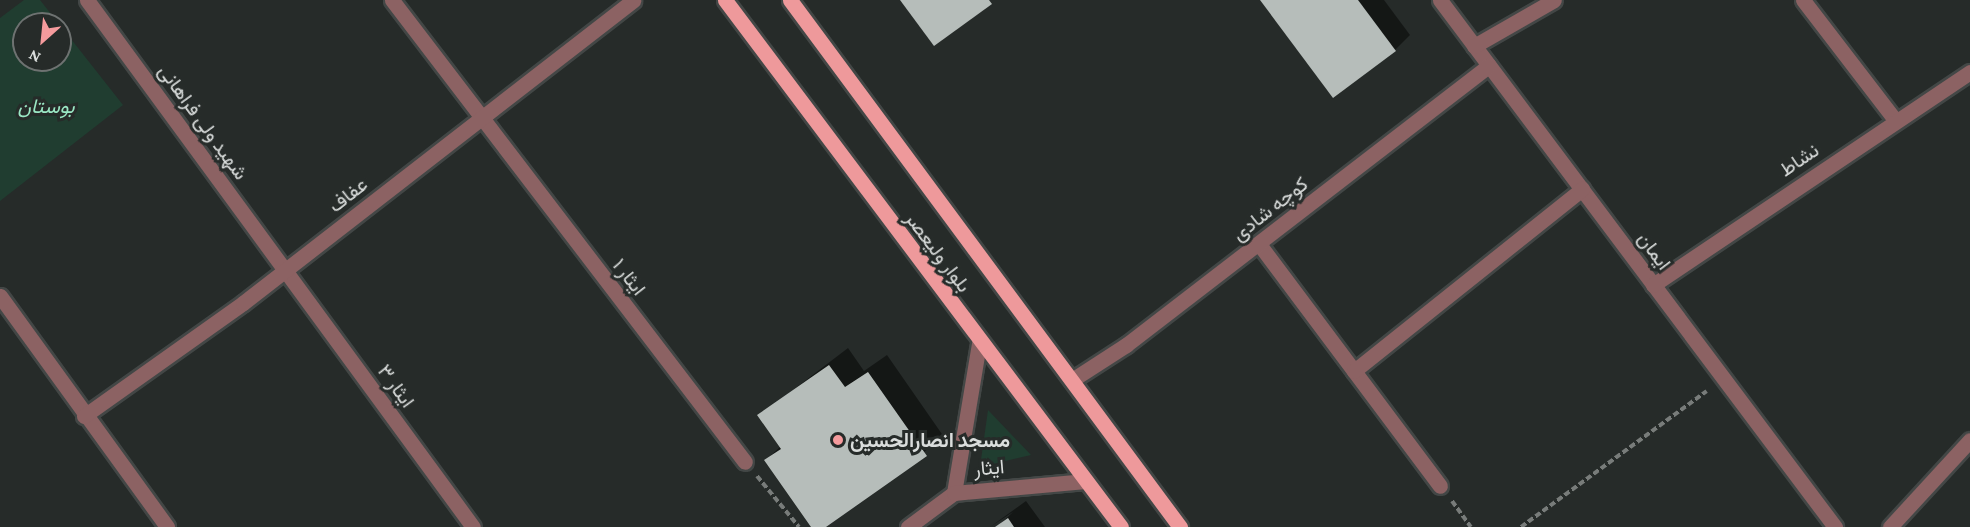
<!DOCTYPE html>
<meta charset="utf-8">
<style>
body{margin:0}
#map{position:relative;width:1970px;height:527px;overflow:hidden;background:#262b29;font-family:"Crimson Pro",Vazirmatn,serif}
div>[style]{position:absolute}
.green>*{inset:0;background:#203d30}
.shadow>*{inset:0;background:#0007}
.building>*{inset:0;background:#b6bdba}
.path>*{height:4px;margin-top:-2px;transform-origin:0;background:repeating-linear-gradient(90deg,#787c7a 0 6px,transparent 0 9px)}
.roads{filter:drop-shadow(2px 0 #434746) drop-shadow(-2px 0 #434746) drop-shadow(0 2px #434746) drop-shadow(0 -2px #434746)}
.minor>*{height:15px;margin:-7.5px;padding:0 7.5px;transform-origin:7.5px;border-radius:7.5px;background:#8c6263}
.major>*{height:15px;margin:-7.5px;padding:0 7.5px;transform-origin:7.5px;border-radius:7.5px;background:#ee999b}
.dots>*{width:16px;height:16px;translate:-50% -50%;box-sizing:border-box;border:3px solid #262b29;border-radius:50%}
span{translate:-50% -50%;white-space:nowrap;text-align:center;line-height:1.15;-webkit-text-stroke:6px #262b29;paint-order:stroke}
.park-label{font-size:20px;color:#9ae7c4;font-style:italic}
.street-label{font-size:20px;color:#dadddc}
.poi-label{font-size:20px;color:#dadddc;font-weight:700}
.left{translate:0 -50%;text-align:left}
.north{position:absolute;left:12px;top:12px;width:60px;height:60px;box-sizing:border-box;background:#262b29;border:2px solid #6e7271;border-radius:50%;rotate:207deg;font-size:16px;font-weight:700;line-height:24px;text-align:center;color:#dadddc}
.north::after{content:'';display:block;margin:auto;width:21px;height:27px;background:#f59b9d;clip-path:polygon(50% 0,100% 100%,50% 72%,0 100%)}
</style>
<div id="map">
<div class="green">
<i style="clip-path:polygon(24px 0,40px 0,59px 24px,24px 24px,24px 60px,60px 60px,60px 25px,123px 105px,0 201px,0 18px)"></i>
<i style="clip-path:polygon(988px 410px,1031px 455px,980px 467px)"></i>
</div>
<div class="shadow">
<i style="clip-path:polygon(1262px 0,1384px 0,1410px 35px,1395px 50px)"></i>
<i style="clip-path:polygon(848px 348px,864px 371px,887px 355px,944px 437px,823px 527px,813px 527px,766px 460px,781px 446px,759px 416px)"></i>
<i style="clip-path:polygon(1026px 501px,1045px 527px,997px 527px,1013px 512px,990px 527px)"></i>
</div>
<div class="building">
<i style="clip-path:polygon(900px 0,989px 0,992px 4px,934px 46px)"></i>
<i style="clip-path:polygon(1260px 0,1358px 0,1396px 51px,1333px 98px)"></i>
<i style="clip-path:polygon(829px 365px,845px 387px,868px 372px,927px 456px,826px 527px,811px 527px,764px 460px,781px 449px,757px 415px)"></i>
<i style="clip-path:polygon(1008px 518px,1014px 527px,995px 527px)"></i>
</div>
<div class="path">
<i style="left:757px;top:476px;width:66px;rotate:50.5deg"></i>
<i style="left:1452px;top:501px;width:32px;rotate:54deg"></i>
<i style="left:1521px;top:527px;width:230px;rotate:-36.2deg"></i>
</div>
<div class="roads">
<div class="minor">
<i style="left:87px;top:0;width:653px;rotate:53.78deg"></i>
<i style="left:392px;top:0;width:581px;rotate:52.62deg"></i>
<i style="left:1440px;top:0;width:659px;rotate:53.15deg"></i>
<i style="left:1803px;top:0;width:151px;rotate:52.5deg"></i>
<i style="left:1474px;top:46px;width:92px;rotate:-29.9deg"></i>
<i style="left:1259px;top:244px;width:302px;rotate:53.2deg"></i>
<i style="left:1653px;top:285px;width:382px;rotate:-33.9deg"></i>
<i style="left:0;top:296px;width:285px;rotate:54.1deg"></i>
<i style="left:1354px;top:371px;width:292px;rotate:-38.6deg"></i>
<i style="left:1072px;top:380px;width:64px;rotate:-32.9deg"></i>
<i style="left:1126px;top:345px;width:458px;rotate:-37.6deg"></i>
<i style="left:84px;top:416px;width:195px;rotate:-35.4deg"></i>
<i style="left:243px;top:303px;width:494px;rotate:-37.8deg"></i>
<i style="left:954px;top:493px;width:152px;rotate:-80.5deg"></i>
<i style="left:908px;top:527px;width:57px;rotate:-36.5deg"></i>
<i style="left:954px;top:493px;width:132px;rotate:-5.2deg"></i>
<i style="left:1890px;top:527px;width:118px;rotate:-47.4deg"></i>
</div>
<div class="major">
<i style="left:725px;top:0;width:659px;rotate:53.08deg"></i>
<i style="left:790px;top:0;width:656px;rotate:53.5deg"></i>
</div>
</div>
<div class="dots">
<i style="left:838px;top:440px;background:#f59b9d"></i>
</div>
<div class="park-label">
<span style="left:46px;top:106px">بوستان</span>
</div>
<div class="street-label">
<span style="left:203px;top:122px;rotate:54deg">شهید ولی فراهانی</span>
<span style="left:1799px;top:160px;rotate:-34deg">نشاط</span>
<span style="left:348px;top:195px;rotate:-38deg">عفاف</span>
<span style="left:1270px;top:209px;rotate:-38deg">کوچه شادی</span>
<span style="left:1654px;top:251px;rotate:53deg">ایمان</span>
<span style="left:938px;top:252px;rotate:53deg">بلوار ولیعصر</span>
<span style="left:629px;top:277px;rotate:52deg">ایثار ۱</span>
<span style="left:396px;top:386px;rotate:54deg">ایثار ۳</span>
<span style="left:989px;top:468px;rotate:-5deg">ایثار</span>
</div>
<div class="poi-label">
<span class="left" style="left:850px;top:440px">مسجد انصارالحسین</span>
</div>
<div class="north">N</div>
</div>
